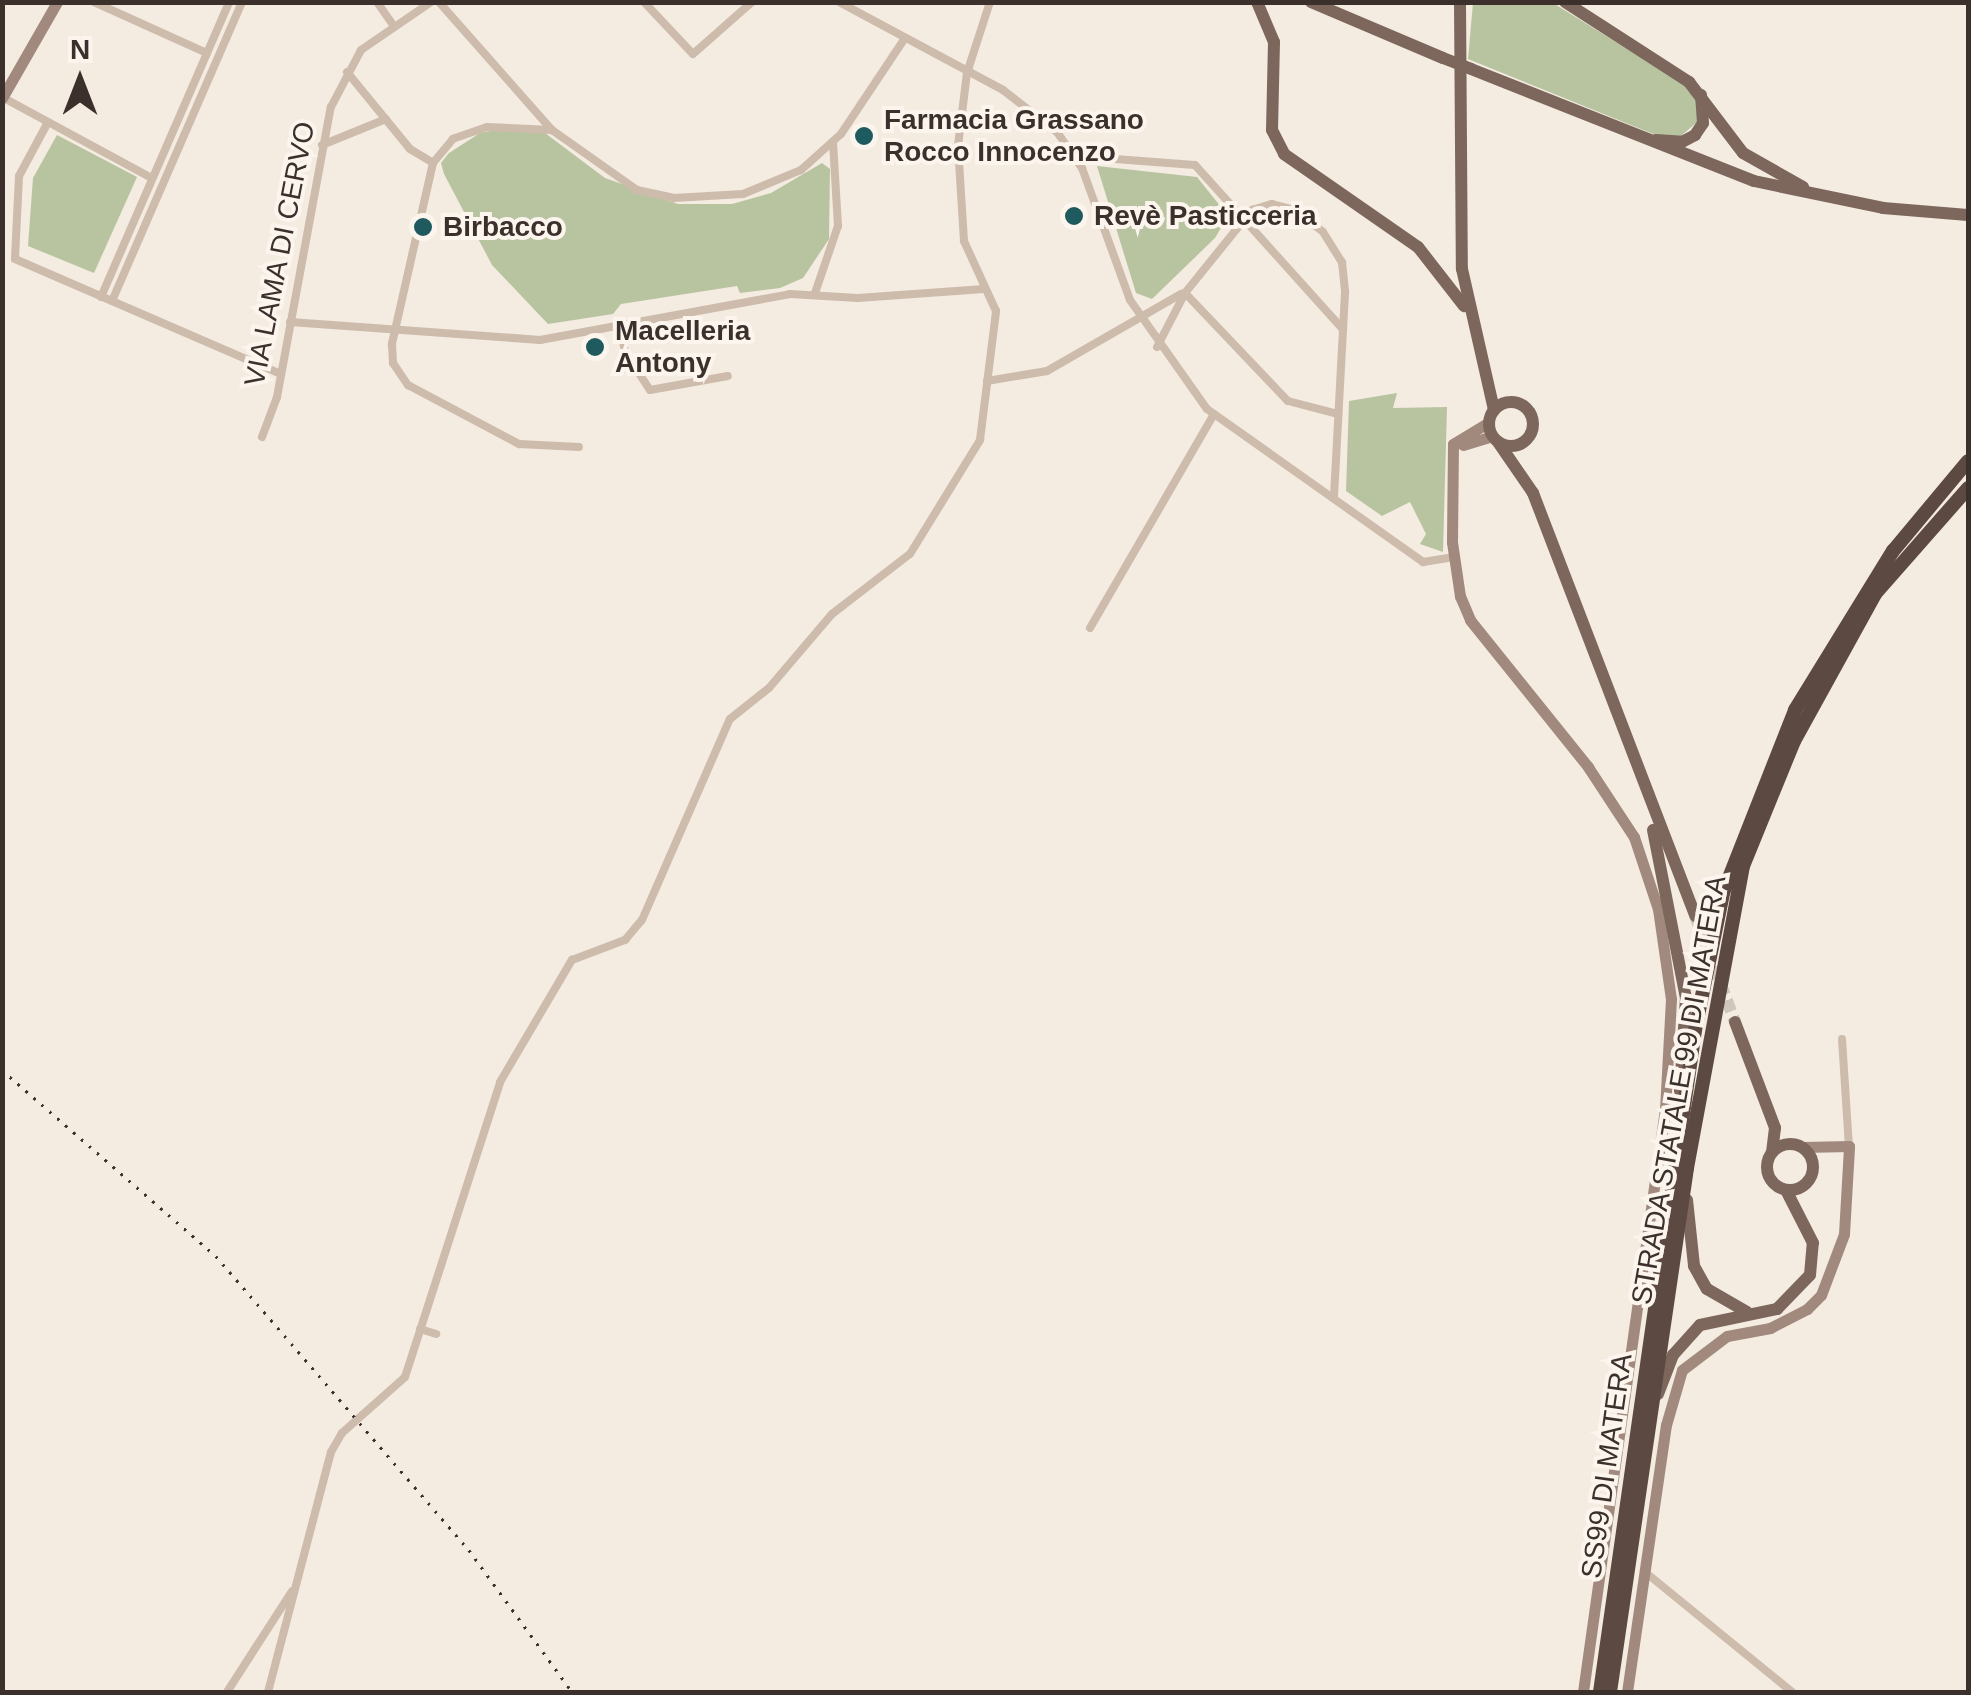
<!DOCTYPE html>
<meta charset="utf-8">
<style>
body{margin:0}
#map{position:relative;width:1971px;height:1695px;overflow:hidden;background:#f4ebe1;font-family:Helvetica,sans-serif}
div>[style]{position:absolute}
.green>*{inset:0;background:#b8c4a0}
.primary-tunnel>*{height:12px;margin-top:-6px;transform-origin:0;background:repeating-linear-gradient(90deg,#cfc6bd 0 12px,transparent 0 18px)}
.street>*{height:8px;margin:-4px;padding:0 4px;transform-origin:4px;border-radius:4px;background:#cdbbac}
.secondary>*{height:11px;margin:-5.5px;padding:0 5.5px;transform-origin:5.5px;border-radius:5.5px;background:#a18a7d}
.primary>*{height:12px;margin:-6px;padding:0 6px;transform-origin:6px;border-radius:6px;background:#7d675c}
.primary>.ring{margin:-6px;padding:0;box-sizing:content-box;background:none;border:12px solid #7d675c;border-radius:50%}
.highway>*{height:14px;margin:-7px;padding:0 7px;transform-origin:7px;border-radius:7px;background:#5c4a42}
.rail>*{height:2.5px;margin-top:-1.25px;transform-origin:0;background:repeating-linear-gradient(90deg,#3b302b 0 2.5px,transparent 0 10.5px)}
.primary-bridge>*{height:12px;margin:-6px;padding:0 6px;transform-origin:6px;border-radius:6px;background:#7d675c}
.dots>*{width:28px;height:28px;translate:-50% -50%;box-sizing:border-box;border:5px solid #fbf5ee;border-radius:50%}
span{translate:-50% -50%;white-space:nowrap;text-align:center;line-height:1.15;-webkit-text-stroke:8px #fbf5ee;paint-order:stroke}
.poi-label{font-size:28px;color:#3b302b;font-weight:700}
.left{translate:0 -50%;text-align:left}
.street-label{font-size:28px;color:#3b302b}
.frame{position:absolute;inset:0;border:5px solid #3b302b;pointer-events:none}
.north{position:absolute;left:30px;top:30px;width:100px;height:100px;-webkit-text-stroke:8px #fbf5ee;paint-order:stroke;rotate:0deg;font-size:28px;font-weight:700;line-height:40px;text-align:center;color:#3b302b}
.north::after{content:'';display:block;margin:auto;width:35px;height:45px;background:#3b302b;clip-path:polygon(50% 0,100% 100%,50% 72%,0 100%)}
</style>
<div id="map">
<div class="green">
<i style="clip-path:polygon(1473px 3px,1553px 3px,1692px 89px,1699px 100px,1697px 122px,1680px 137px,1663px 138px,1468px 59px)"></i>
<i style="clip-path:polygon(500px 129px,545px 133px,605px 178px,678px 204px,732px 204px,771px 193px,822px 163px,830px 169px,829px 239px,803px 278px,780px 288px,740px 293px,737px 286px,621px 304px,613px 314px,548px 324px,492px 265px,444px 174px,441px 163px,449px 153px,480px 133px)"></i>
<i style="clip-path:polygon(57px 135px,137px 177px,94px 273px,28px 246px,33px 178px)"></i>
<i style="clip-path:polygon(1097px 166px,1197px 177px,1221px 207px,1225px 221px,1215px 238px,1152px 299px,1136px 293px)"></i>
<i style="clip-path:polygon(1397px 393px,1393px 408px,1447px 407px,1443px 552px,1420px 544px,1426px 534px,1410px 502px,1382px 516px,1346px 491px,1349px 401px)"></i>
</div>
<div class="primary-tunnel">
<i style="left:1695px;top:916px;width:113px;rotate:69.3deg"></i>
</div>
<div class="street">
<i style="left:94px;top:2px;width:124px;rotate:24.3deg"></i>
<i style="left:377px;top:2px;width:28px;rotate:55deg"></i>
<i style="left:439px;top:2px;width:171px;rotate:48.6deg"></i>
<i style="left:552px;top:130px;width:104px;rotate:35.2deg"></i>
<i style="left:637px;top:190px;width:38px;rotate:12deg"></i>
<i style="left:674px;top:198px;width:69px;rotate:-3.3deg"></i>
<i style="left:743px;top:194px;width:63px;rotate:-22.5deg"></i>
<i style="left:801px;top:170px;width:54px;rotate:-42deg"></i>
<i style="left:841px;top:134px;width:115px;rotate:-56.3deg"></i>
<i style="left:644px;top:2px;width:71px;rotate:46.7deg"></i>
<i style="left:693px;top:54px;width:79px;rotate:-41.4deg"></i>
<i style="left:839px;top:2px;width:186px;rotate:28.2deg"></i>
<i style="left:1003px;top:90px;width:68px;rotate:37.9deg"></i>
<i style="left:1057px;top:132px;width:44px;rotate:55.2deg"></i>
<i style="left:1082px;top:168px;width:140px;rotate:70deg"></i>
<i style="left:1130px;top:300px;width:133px;rotate:54.8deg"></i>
<i style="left:1207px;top:409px;width:265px;rotate:35.3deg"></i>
<i style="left:1423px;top:562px;width:30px;rotate:-9deg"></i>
<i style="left:347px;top:72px;width:99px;rotate:50.7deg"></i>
<i style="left:410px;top:149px;width:27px;rotate:31deg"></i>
<i style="left:2px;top:97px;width:168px;rotate:28.4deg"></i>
<i style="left:48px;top:122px;width:61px;rotate:118.2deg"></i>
<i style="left:19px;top:176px;width:83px;rotate:92.8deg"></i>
<i style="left:15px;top:259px;width:290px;rotate:23.4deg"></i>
<i style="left:552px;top:130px;width:65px;rotate:-177.4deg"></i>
<i style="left:487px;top:127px;width:36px;rotate:161deg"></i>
<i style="left:453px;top:139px;width:31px;rotate:130deg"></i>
<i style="left:433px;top:163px;width:186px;rotate:102.8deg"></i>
<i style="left:392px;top:344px;width:19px;rotate:87deg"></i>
<i style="left:393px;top:363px;width:27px;rotate:56deg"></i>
<i style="left:408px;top:385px;width:126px;rotate:28deg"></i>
<i style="left:519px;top:444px;width:60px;rotate:2.9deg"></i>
<i style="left:322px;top:145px;width:69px;rotate:-22.1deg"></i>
<i style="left:1075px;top:156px;width:120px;rotate:4.3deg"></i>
<i style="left:1195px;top:165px;width:219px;rotate:48deg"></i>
<i style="left:815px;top:293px;width:71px;rotate:-71.1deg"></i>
<i style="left:838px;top:226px;width:83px;rotate:-93.4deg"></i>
<i style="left:1185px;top:293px;width:149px;rotate:46.4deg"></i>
<i style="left:1288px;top:401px;width:52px;rotate:14.6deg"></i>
<i style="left:101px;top:297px;width:322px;rotate:-66.5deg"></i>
<i style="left:112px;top:301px;width:326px;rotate:-66.5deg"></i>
<i style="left:290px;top:322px;width:251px;rotate:4.1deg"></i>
<i style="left:540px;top:340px;width:254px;rotate:-10.4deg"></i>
<i style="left:790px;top:294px;width:68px;rotate:3.4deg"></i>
<i style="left:858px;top:298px;width:126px;rotate:-4.1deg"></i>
<i style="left:620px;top:324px;width:28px;rotate:80deg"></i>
<i style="left:625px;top:352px;width:45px;rotate:56.7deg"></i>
<i style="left:650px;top:390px;width:79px;rotate:-10.2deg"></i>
<i style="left:1157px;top:347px;width:61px;rotate:-62.6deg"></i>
<i style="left:1185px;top:293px;width:107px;rotate:-51.1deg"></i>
<i style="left:1252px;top:210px;width:21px;rotate:-17deg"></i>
<i style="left:1272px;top:204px;width:23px;rotate:15deg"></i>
<i style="left:1294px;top:210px;width:36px;rotate:37deg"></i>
<i style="left:1323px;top:232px;width:36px;rotate:58deg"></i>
<i style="left:1342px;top:262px;width:31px;rotate:84deg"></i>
<i style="left:1345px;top:293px;width:204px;rotate:93.1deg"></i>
<i style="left:987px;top:381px;width:61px;rotate:-9.5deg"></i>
<i style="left:1047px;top:371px;width:155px;rotate:-29.9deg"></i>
<i style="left:262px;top:437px;width:43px;rotate:-69.4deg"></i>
<i style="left:277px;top:397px;width:295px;rotate:-79.5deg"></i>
<i style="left:331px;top:107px;width:64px;rotate:-62.2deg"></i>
<i style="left:361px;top:50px;width:85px;rotate:-34.4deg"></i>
<i style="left:1090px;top:628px;width:247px;rotate:-59.9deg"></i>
<i style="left:1842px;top:1039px;width:107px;rotate:86.3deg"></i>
<i style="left:420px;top:1329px;width:17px;rotate:17deg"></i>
<i style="left:1645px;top:1572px;width:190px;rotate:39.2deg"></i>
<i style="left:227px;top:1692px;width:120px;rotate:-57.2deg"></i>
<i style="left:268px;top:1692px;width:248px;rotate:-75.3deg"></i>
<i style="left:331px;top:1452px;width:22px;rotate:-60deg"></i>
<i style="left:342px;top:1433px;width:84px;rotate:-41.6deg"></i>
<i style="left:405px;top:1377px;width:310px;rotate:-72.1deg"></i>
<i style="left:500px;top:1082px;width:142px;rotate:-59.5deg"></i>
<i style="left:572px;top:960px;width:57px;rotate:-20.7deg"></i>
<i style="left:625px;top:940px;width:26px;rotate:-50deg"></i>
<i style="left:642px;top:920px;width:219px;rotate:-66.4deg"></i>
<i style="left:730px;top:719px;width:50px;rotate:-38.5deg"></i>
<i style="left:769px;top:688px;width:97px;rotate:-49.6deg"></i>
<i style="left:832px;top:614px;width:98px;rotate:-37.6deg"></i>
<i style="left:910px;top:554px;width:134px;rotate:-58.4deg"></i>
<i style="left:980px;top:440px;width:130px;rotate:-82.9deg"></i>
<i style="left:996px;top:311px;width:77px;rotate:-114.6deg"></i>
<i style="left:964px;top:241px;width:95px;rotate:-93.6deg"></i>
<i style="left:958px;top:146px;width:74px;rotate:-83deg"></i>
<i style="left:967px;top:73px;width:75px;rotate:-72.1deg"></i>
</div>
<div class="secondary">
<i style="left:2px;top:98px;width:111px;rotate:-60.2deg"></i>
<i style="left:1453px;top:444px;width:98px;rotate:90.6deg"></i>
<i style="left:1452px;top:542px;width:55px;rotate:81.6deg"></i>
<i style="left:1460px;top:596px;width:26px;rotate:67deg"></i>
<i style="left:1470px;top:620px;width:189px;rotate:51.2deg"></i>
<i style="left:1588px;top:767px;width:84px;rotate:56.7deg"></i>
<i style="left:1634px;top:837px;width:76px;rotate:71.6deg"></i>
<i style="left:1658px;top:909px;width:91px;rotate:81.8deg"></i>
<i style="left:1671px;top:999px;width:110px;rotate:93.1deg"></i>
<i style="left:1665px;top:1109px;width:589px;rotate:98.01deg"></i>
<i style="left:1453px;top:444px;width:42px;rotate:-31.4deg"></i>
<i style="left:1463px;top:445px;width:31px;rotate:-17deg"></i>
<i style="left:1627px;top:1692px;width:270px;rotate:-81.7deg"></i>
<i style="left:1666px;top:1425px;width:57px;rotate:-73.8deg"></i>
<i style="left:1682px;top:1370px;width:56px;rotate:-37.1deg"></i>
<i style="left:1727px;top:1336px;width:44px;rotate:-10.5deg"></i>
<i style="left:1770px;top:1328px;width:42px;rotate:-27.2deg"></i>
<i style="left:1807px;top:1309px;width:20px;rotate:-45deg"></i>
<i style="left:1821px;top:1295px;width:65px;rotate:-69.3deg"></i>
<i style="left:1844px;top:1234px;width:88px;rotate:-86.7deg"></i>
<i style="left:1849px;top:1146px;width:46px;rotate:178.8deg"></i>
</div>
<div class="primary">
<i style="left:1257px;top:2px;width:43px;rotate:67deg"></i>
<i style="left:1274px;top:42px;width:88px;rotate:91.3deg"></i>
<i style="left:1272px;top:130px;width:27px;rotate:63deg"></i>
<i style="left:1284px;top:154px;width:163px;rotate:34.8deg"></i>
<i style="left:1418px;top:247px;width:75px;rotate:52.1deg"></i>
<i style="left:1311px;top:2px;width:143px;rotate:23deg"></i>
<i style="left:1460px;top:2px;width:267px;rotate:89.6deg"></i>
<i style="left:1462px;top:269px;width:145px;rotate:77.2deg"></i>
<i style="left:1565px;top:2px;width:148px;rotate:32.8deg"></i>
<i style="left:1689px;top:82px;width:89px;rotate:52.7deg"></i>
<i style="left:1743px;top:153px;width:69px;rotate:29.5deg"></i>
<i style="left:1471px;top:69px;width:304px;rotate:21.6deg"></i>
<i style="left:1754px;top:181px;width:132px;rotate:11.8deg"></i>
<i style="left:1883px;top:208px;width:85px;rotate:4.7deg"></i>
<i style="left:1656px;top:140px;width:26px;rotate:4deg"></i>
<i style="left:1682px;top:142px;width:15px;rotate:-28deg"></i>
<i style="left:1695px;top:135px;width:14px;rotate:-56deg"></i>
<i style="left:1703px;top:123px;width:28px;rotate:-94deg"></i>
<i class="ring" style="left:1489px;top:402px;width:32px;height:32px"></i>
<i style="left:1498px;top:442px;width:62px;rotate:55.5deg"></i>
<i style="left:1533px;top:493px;width:453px;rotate:69deg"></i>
<i style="left:1653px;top:830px;width:171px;rotate:78.9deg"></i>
<i style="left:1686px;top:998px;width:93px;rotate:93.7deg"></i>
<i style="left:1735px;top:1022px;width:113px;rotate:69.3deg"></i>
<i style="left:1775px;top:1128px;width:24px;rotate:97deg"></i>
<i class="ring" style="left:1767px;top:1144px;width:34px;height:34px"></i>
<i style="left:1687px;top:1200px;width:66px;rotate:83.9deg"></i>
<i style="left:1694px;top:1266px;width:26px;rotate:61deg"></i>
<i style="left:1707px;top:1289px;width:46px;rotate:29.9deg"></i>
<i style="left:1658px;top:1394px;width:42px;rotate:-69deg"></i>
<i style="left:1673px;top:1355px;width:40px;rotate:-48deg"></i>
<i style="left:1700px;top:1325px;width:79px;rotate:-11.7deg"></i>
<i style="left:1777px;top:1309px;width:47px;rotate:-45.9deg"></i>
<i style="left:1810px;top:1275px;width:32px;rotate:-85deg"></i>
<i style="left:1813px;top:1243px;width:59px;rotate:-117deg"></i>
</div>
<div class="highway">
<i style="left:1600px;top:1692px;width:669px;rotate:-81.83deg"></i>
<i style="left:1695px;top:1030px;width:140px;rotate:-78.4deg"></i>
<i style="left:1723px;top:893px;width:197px;rotate:-68.5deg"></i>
<i style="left:1795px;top:710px;width:187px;rotate:-58.4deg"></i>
<i style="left:1893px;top:551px;width:117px;rotate:-50.2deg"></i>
<i style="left:1610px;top:1692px;width:530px;rotate:-81.64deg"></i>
<i style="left:1687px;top:1168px;width:307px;rotate:-79.5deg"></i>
<i style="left:1743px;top:866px;width:135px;rotate:-67.8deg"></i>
<i style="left:1794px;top:741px;width:168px;rotate:-61.1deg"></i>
<i style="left:1875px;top:594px;width:141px;rotate:-48.7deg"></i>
</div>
<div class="rail">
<i style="left:2px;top:1070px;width:284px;rotate:41deg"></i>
<i style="left:216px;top:1256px;width:388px;rotate:49.3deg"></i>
<i style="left:469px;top:1550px;width:175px;rotate:54deg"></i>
</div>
<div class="primary-bridge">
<i style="left:1443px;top:58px;width:30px;rotate:21deg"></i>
</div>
<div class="dots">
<i style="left:864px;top:136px;background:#1f5a5e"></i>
<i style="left:1074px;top:216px;background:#1f5a5e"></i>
<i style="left:423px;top:227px;background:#1f5a5e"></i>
<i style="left:595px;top:347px;background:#1f5a5e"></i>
</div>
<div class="poi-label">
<span class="left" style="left:884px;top:136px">Farmacia Grassano<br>Rocco Innocenzo</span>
<span class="left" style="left:1094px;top:216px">Revè Pasticceria</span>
<span class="left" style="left:443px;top:227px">Birbacco</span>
<span class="left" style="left:615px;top:347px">Macelleria<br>Antony</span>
</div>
<div class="street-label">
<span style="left:280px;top:254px;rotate:-79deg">VIA LAMA DI CERVO</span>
<span style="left:1679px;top:1090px;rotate:-80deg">STRADA STATALE 99 DI MATERA</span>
<span style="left:1607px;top:1466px;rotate:-82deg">SS99 DI MATERA</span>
</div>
<div class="frame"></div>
<div class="north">N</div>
</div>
